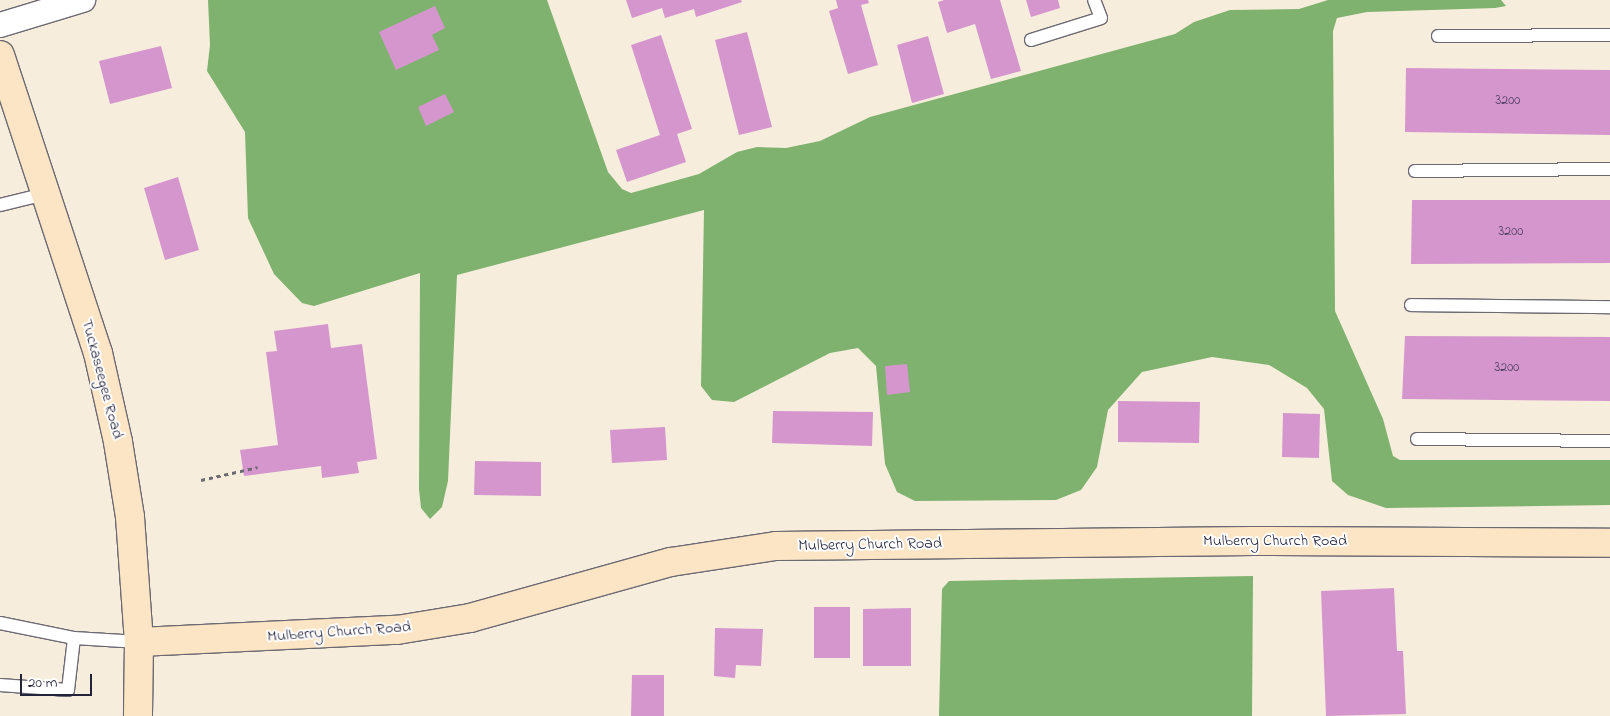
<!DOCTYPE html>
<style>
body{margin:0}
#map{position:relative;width:1610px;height:716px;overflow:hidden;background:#f6eddc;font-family:"Indie Flower",sans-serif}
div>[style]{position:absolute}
.forest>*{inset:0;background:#7eb26e}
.building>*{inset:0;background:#d596ce}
.path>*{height:3px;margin-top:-1.5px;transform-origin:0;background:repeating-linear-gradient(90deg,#6c6973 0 4px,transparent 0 8px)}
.roads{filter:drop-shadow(1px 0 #6c6973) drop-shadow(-1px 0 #6c6973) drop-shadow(0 1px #6c6973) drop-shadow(0 -1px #6c6973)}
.lane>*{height:12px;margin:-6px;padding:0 6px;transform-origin:6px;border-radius:6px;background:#fff}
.street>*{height:24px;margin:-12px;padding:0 12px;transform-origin:12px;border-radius:12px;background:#fff}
.secondary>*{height:28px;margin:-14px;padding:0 14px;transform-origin:14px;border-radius:14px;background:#fce5c4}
span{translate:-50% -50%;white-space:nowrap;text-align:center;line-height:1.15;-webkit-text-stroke:4px #fff;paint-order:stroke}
.number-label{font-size:14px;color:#4f3f60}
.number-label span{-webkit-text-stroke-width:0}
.street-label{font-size:16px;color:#22223b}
.scale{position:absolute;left:20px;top:674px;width:72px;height:22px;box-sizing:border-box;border:2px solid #22223b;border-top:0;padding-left:6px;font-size:15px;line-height:18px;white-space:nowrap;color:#22223b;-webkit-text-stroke:4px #fff;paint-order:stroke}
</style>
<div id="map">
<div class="forest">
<i style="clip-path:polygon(208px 0,547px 0,608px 172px,622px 189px,631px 193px,699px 174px,737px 152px,757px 147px,786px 148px,820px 141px,870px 117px,1175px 34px,1194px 22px,1230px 10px,1299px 9px,1328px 0,1501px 0,1506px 6px,1495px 8px,1367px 12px,1337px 18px,1333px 31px,1335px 311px,1383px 419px,1393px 456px,1400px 460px,1610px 460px,1610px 505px,1386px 508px,1348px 495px,1332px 481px,1324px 409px,1307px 388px,1269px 365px,1212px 357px,1142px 372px,1108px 410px,1097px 467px,1081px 490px,1056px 500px,915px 501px,897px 492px,885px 464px,876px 366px,858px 348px,830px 353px,734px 402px,712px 400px,701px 386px,704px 210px,457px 275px,448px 481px,442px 507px,430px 519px,421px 508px,419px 489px,420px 273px,314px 306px,302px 303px,274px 274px,248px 218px,245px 132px,207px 71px,210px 45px)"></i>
<i style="clip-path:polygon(1253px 576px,1252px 716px,939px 716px,942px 589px,949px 581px)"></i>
</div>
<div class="building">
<i style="clip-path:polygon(626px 0,741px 0,742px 2px,696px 17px,694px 9px,665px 18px,662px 8px,632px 18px)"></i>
<i style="clip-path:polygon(836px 0,868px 0,869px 3px,861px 5px,878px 65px,848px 74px,829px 11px,838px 8px)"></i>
<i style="clip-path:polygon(944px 0,1000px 0,1021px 71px,991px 79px,975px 24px,947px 33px,938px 2px)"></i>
<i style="clip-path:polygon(1026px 0,1058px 0,1060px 8px,1031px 17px)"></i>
<i style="clip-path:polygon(435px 6px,445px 28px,432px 35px,439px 50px,396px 70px,379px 32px)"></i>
<i style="clip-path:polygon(747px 32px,772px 127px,739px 135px,715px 40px)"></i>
<i style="clip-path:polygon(661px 35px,692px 129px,677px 134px,686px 162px,627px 182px,616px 150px,660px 135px,631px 45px)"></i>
<i style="clip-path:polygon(928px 36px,944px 94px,912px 103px,897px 45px)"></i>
<i style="clip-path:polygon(161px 46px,172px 88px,110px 104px,99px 61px)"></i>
<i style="clip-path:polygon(1406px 68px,1610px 70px,1610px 135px,1405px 132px)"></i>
<i style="clip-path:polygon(445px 94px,454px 112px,426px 126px,418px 107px)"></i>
<i style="clip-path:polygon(178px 177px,199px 250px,165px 260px,144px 188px)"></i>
<i style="clip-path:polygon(1412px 200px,1610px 200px,1610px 263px,1411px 264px)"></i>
<i style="clip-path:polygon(328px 324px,331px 348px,362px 344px,377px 459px,357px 462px,359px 473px,322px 478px,321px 466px,244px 476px,240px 450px,278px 445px,266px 352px,277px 351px,274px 331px)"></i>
<i style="clip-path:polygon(1405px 336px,1610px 337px,1610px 401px,1402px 399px)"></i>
<i style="clip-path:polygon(907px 364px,910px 392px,887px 395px,885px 366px)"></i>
<i style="clip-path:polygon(1118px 401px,1200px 402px,1199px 443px,1118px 442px)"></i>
<i style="clip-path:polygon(773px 411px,873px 412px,872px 446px,772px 443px)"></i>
<i style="clip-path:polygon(1283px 413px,1320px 414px,1319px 458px,1282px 457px)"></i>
<i style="clip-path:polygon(665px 427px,667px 460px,612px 463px,610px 430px)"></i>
<i style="clip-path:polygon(475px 461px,541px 462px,541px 496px,474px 495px)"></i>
<i style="clip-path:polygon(1394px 588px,1397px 651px,1403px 651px,1406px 714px,1326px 716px,1321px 591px)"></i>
<i style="clip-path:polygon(814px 607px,850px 607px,850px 658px,814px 658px)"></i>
<i style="clip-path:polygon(911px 608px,911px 666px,863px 666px,863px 609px)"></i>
<i style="clip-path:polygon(715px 628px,763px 629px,761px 666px,736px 665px,735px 678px,714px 676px)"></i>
<i style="clip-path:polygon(632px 675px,664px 675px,664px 716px,631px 716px)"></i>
</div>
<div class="path">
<i style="left:201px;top:480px;width:58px;rotate:-12.8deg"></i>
</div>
<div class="roads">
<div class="lane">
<i style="left:1438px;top:36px;width:172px;rotate:-0.3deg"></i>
<i style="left:1031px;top:40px;width:73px;rotate:-17.4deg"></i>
<i style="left:1101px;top:18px;width:19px;rotate:-111deg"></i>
<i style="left:1415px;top:171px;width:195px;rotate:-0.6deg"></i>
<i style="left:0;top:205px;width:46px;rotate:-13.7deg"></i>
<i style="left:1411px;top:305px;width:199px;rotate:0.6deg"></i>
<i style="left:1417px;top:439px;width:193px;rotate:0.6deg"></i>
<i style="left:0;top:623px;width:76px;rotate:11.5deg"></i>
<i style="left:0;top:685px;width:68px;rotate:4.2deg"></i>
<i style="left:68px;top:690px;width:52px;rotate:-83.4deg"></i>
<i style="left:74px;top:638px;width:65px;rotate:3.5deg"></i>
</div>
<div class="street">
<i style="left:0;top:25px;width:87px;rotate:-16.8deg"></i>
</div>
<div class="secondary">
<i style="left:0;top:55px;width:314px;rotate:71.8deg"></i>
<i style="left:98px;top:353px;width:91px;rotate:77.3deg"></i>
<i style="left:118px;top:442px;width:76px;rotate:80.9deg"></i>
<i style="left:130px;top:517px;width:125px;rotate:85.9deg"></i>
<i style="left:139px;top:642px;width:74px;rotate:90.8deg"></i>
<i style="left:139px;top:642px;width:258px;rotate:-2.7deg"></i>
<i style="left:397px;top:630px;width:74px;rotate:-9.3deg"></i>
<i style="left:470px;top:618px;width:209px;rotate:-15.6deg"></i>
<i style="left:671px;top:562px;width:106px;rotate:-8.7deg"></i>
<i style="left:776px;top:546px;width:477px;rotate:-0.6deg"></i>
<i style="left:1253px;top:541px;width:357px;rotate:0.3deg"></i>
</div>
</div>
<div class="number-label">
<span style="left:1508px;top:101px">3200</span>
<span style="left:1511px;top:232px">3200</span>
<span style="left:1507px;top:368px">3200</span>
</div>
<div class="street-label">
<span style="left:102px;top:379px;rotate:75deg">Tuckaseegee Road</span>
<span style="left:1275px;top:541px">Mulberry Church Road</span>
<span style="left:870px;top:545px;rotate:-1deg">Mulberry Church Road</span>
<span style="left:339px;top:632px;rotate:-4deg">Mulberry Church Road</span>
</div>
<div class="scale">20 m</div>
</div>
